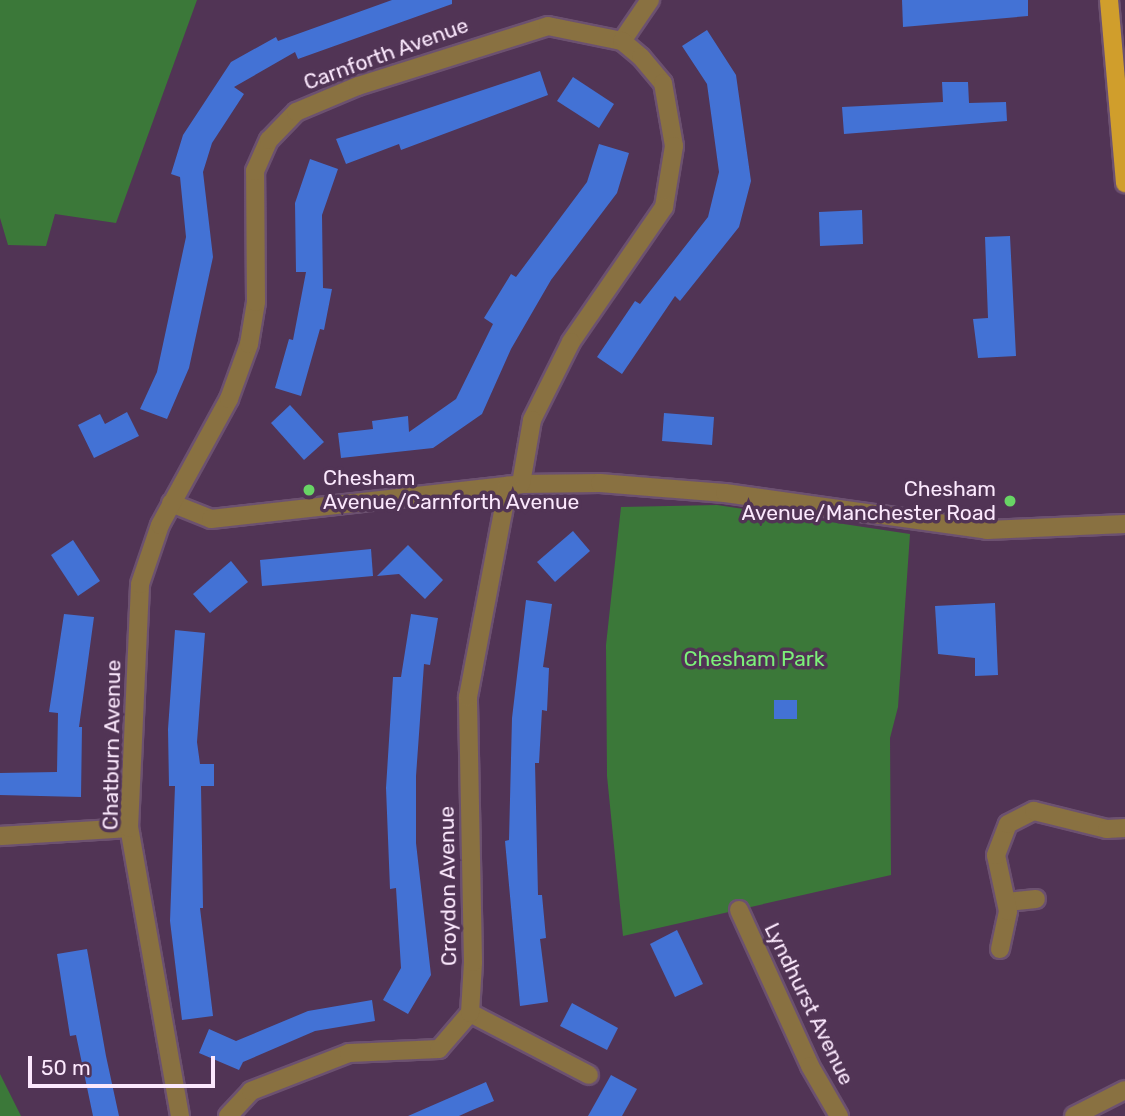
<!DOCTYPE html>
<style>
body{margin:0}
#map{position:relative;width:1125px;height:1116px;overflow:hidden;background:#513455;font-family:Rubik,sans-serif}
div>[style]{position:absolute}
.green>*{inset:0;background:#3b7839}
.building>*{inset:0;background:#4372d5}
.roads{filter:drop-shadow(2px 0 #6c5170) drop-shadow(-2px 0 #6c5170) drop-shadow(0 2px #6c5170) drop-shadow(0 -2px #6c5170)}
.street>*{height:18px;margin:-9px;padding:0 9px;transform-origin:9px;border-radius:9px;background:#897141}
.primary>*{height:18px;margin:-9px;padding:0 9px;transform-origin:9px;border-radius:9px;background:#d09e2c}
.dots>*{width:19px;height:19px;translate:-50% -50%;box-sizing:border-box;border:4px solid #513455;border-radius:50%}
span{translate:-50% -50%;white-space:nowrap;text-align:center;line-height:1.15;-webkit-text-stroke:7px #513455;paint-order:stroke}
.street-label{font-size:21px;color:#fbe8fd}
.poi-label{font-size:21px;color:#fbe8fd}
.left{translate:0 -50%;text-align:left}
.right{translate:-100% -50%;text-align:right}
.park-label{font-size:21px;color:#7cf079}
.scale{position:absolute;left:28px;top:1056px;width:187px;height:32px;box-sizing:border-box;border:4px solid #fbe8fd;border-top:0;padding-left:9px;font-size:21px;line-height:24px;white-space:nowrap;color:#fbe8fd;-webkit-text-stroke:5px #513455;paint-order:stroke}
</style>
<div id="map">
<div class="green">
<i style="clip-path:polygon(0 0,197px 0,116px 223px,55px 214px,46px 246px,8px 245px,0 218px)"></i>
<i style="clip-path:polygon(717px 505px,910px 534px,898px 707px,890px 738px,891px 875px,623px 936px,607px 776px,606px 645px,621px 507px)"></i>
<i style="clip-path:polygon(0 1074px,21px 1116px,0 1116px)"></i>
</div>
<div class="building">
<i style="clip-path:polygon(392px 0,452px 0,452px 4px,298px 59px,295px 52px,234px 87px,244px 94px,212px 143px,203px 172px,213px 257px,189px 368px,167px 419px,140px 409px,157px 372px,186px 237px,180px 177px,171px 174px,183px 135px,231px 62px,276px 37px,278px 41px)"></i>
<i style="clip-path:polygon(902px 0,1028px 0,1028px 16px,903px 27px)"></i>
<i style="clip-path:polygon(707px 30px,736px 75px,751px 181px,739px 227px,680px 301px,675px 296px,622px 374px,597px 357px,635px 301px,640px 304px,708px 217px,719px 172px,707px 84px,682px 46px)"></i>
<i style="clip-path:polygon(540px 71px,548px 95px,401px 150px,399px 144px,346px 164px,336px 139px)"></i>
<i style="clip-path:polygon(573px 77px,614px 104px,599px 128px,557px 101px)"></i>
<i style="clip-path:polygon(942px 82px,968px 82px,969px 103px,1006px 102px,1007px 121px,844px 134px,842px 107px,943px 102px)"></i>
<i style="clip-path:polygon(599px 144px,629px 153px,617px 193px,551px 280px,511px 349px,482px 414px,433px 448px,341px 458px,338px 433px,373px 429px,372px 421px,408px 416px,409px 432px,456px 399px,493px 324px,484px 318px,511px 274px,516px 277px,587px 182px)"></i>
<i style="clip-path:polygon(310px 159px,338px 169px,322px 215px,323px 288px,332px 289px,324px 330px,320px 329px,301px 396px,275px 388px,289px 339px,293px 340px,306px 272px,296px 272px,295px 203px)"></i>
<i style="clip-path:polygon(862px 210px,863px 244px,820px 246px,819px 212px)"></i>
<i style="clip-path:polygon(1010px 236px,1016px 356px,978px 358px,973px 319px,988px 318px,985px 237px)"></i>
<i style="clip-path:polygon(290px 405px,324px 442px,304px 460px,271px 423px)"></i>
<i style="clip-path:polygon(127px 412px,139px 436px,94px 458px,78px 425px,100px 414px,105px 424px)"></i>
<i style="clip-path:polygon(664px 413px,714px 417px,712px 445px,662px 441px)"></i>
<i style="clip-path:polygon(573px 531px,590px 551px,555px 582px,537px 562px)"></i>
<i style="clip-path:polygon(73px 540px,100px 581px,78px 596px,51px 555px)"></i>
<i style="clip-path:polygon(408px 545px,443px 580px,425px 599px,399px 574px,377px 576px)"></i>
<i style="clip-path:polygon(371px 549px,373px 576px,262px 586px,260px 560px)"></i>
<i style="clip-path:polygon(231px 561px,248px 582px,210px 613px,193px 594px)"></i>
<i style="clip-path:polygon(526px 600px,552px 604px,543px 667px,549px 668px,547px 711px,542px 710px,539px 763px,535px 763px,538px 895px,542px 895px,546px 938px,540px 939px,548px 1002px,520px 1006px,505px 841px,509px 840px,512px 718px)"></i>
<i style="clip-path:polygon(995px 603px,998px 675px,975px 676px,975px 658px,938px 654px,935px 606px)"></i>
<i style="clip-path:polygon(64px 614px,94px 617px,79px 727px,82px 727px,81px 797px,0 795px,0 773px,57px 772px,58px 713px,49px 712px)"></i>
<i style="clip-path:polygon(411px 614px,438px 618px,430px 665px,424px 664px,416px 776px,416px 843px,431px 975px,408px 1014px,383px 1000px,401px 968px,396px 888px,390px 889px,386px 788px,393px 677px,401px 677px)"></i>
<i style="clip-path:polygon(175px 630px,205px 633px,197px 742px,200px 764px,214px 764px,214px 786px,201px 786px,203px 908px,200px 908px,213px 1016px,182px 1020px,170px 921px,175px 786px,169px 786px,168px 729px)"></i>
<i style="clip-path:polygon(774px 700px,797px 700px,797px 719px,774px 719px)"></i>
<i style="clip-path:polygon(677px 930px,703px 984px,675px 997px,650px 944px)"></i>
<i style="clip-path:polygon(87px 949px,106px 1056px,119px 1116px,93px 1116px,76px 1035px,70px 1036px,57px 954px)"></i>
<i style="clip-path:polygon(372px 1000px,375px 1021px,315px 1031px,243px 1062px,239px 1070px,199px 1053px,209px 1029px,236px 1041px,308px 1011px)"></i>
<i style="clip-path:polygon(572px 1003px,618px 1028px,607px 1050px,560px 1026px)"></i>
<i style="clip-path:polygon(611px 1075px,637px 1089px,622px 1116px,588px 1116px)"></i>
<i style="clip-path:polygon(486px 1082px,494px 1101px,470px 1111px,459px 1116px,408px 1116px)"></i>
</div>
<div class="roads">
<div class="street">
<i style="left:622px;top:41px;width:50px;rotate:-55.7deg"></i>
<i style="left:171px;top:503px;width:43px;rotate:21.8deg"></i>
<i style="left:211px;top:519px;width:312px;rotate:-6.4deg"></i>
<i style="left:521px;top:484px;width:79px;rotate:-0.7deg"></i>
<i style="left:600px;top:483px;width:125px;rotate:4.6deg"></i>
<i style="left:725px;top:493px;width:265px;rotate:8deg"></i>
<i style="left:987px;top:530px;width:138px;rotate:-2.5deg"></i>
<i style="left:0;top:836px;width:129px;rotate:-3.5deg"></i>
<i style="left:1007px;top:902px;width:29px;rotate:-6deg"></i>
<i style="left:739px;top:910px;width:171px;rotate:65.5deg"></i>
<i style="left:810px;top:1066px;width:58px;rotate:59.9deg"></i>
<i style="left:1000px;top:949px;width:39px;rotate:-78deg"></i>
<i style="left:1008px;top:911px;width:57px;rotate:-102.1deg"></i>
<i style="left:996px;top:855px;width:33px;rotate:-69deg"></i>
<i style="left:1008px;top:824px;width:29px;rotate:-27deg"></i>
<i style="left:1034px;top:811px;width:75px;rotate:13.9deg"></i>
<i style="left:1107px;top:829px;width:18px;rotate:-3deg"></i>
<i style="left:470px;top:1013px;width:134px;rotate:27.5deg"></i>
<i style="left:180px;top:1116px;width:292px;rotate:-100deg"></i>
<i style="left:129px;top:828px;width:244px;rotate:-87.4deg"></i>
<i style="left:140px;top:584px;width:62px;rotate:-71.3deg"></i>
<i style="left:160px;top:525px;width:144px;rotate:-61.3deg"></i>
<i style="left:229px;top:399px;width:59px;rotate:-70deg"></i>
<i style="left:249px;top:344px;width:43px;rotate:-80.5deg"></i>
<i style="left:256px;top:302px;width:131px;rotate:-90.4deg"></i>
<i style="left:255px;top:171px;width:34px;rotate:-66deg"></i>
<i style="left:269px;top:140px;width:39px;rotate:-46deg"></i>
<i style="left:296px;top:112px;width:67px;rotate:-22.8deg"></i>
<i style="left:358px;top:86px;width:199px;rotate:-17.5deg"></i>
<i style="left:548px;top:26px;width:76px;rotate:11.5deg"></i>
<i style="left:622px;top:41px;width:25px;rotate:40deg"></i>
<i style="left:641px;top:57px;width:34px;rotate:50deg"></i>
<i style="left:663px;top:83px;width:64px;rotate:80.1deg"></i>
<i style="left:674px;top:146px;width:62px;rotate:99.3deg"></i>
<i style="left:664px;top:207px;width:164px;rotate:124.6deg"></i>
<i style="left:571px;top:342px;width:87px;rotate:116.6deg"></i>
<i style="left:532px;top:420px;width:65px;rotate:99.8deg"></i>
<i style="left:228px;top:1116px;width:34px;rotate:-47deg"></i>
<i style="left:251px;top:1091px;width:105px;rotate:-21.2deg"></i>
<i style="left:349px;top:1053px;width:90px;rotate:-2.5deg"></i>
<i style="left:439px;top:1049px;width:48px;rotate:-49.3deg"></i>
<i style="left:470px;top:1013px;width:51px;rotate:-86.6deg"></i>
<i style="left:473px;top:962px;width:265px;rotate:-91.1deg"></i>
<i style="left:468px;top:697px;width:215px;rotate:-79.3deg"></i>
<i style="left:1074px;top:1116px;width:57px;rotate:-27deg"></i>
</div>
<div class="primary">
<i style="left:1109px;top:0;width:184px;rotate:85deg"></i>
</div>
</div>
<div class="dots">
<i style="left:309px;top:490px;background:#68d465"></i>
<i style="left:1010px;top:501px;background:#68d465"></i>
</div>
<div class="street-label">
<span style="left:386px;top:54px;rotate:-20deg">Carnforth Avenue</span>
<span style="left:112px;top:745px;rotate:-89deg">Chatburn Avenue</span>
<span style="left:448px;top:886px;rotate:-91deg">Croydon Avenue</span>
<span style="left:809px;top:1004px;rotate:64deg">Lyndhurst Avenue</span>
</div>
<div class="poi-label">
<span class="left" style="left:323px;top:490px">Chesham<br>Avenue/Carnforth Avenue</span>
<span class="right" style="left:996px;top:501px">Chesham<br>Avenue/Manchester Road</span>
</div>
<div class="park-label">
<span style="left:754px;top:659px">Chesham Park</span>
</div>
<div class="scale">50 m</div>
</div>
